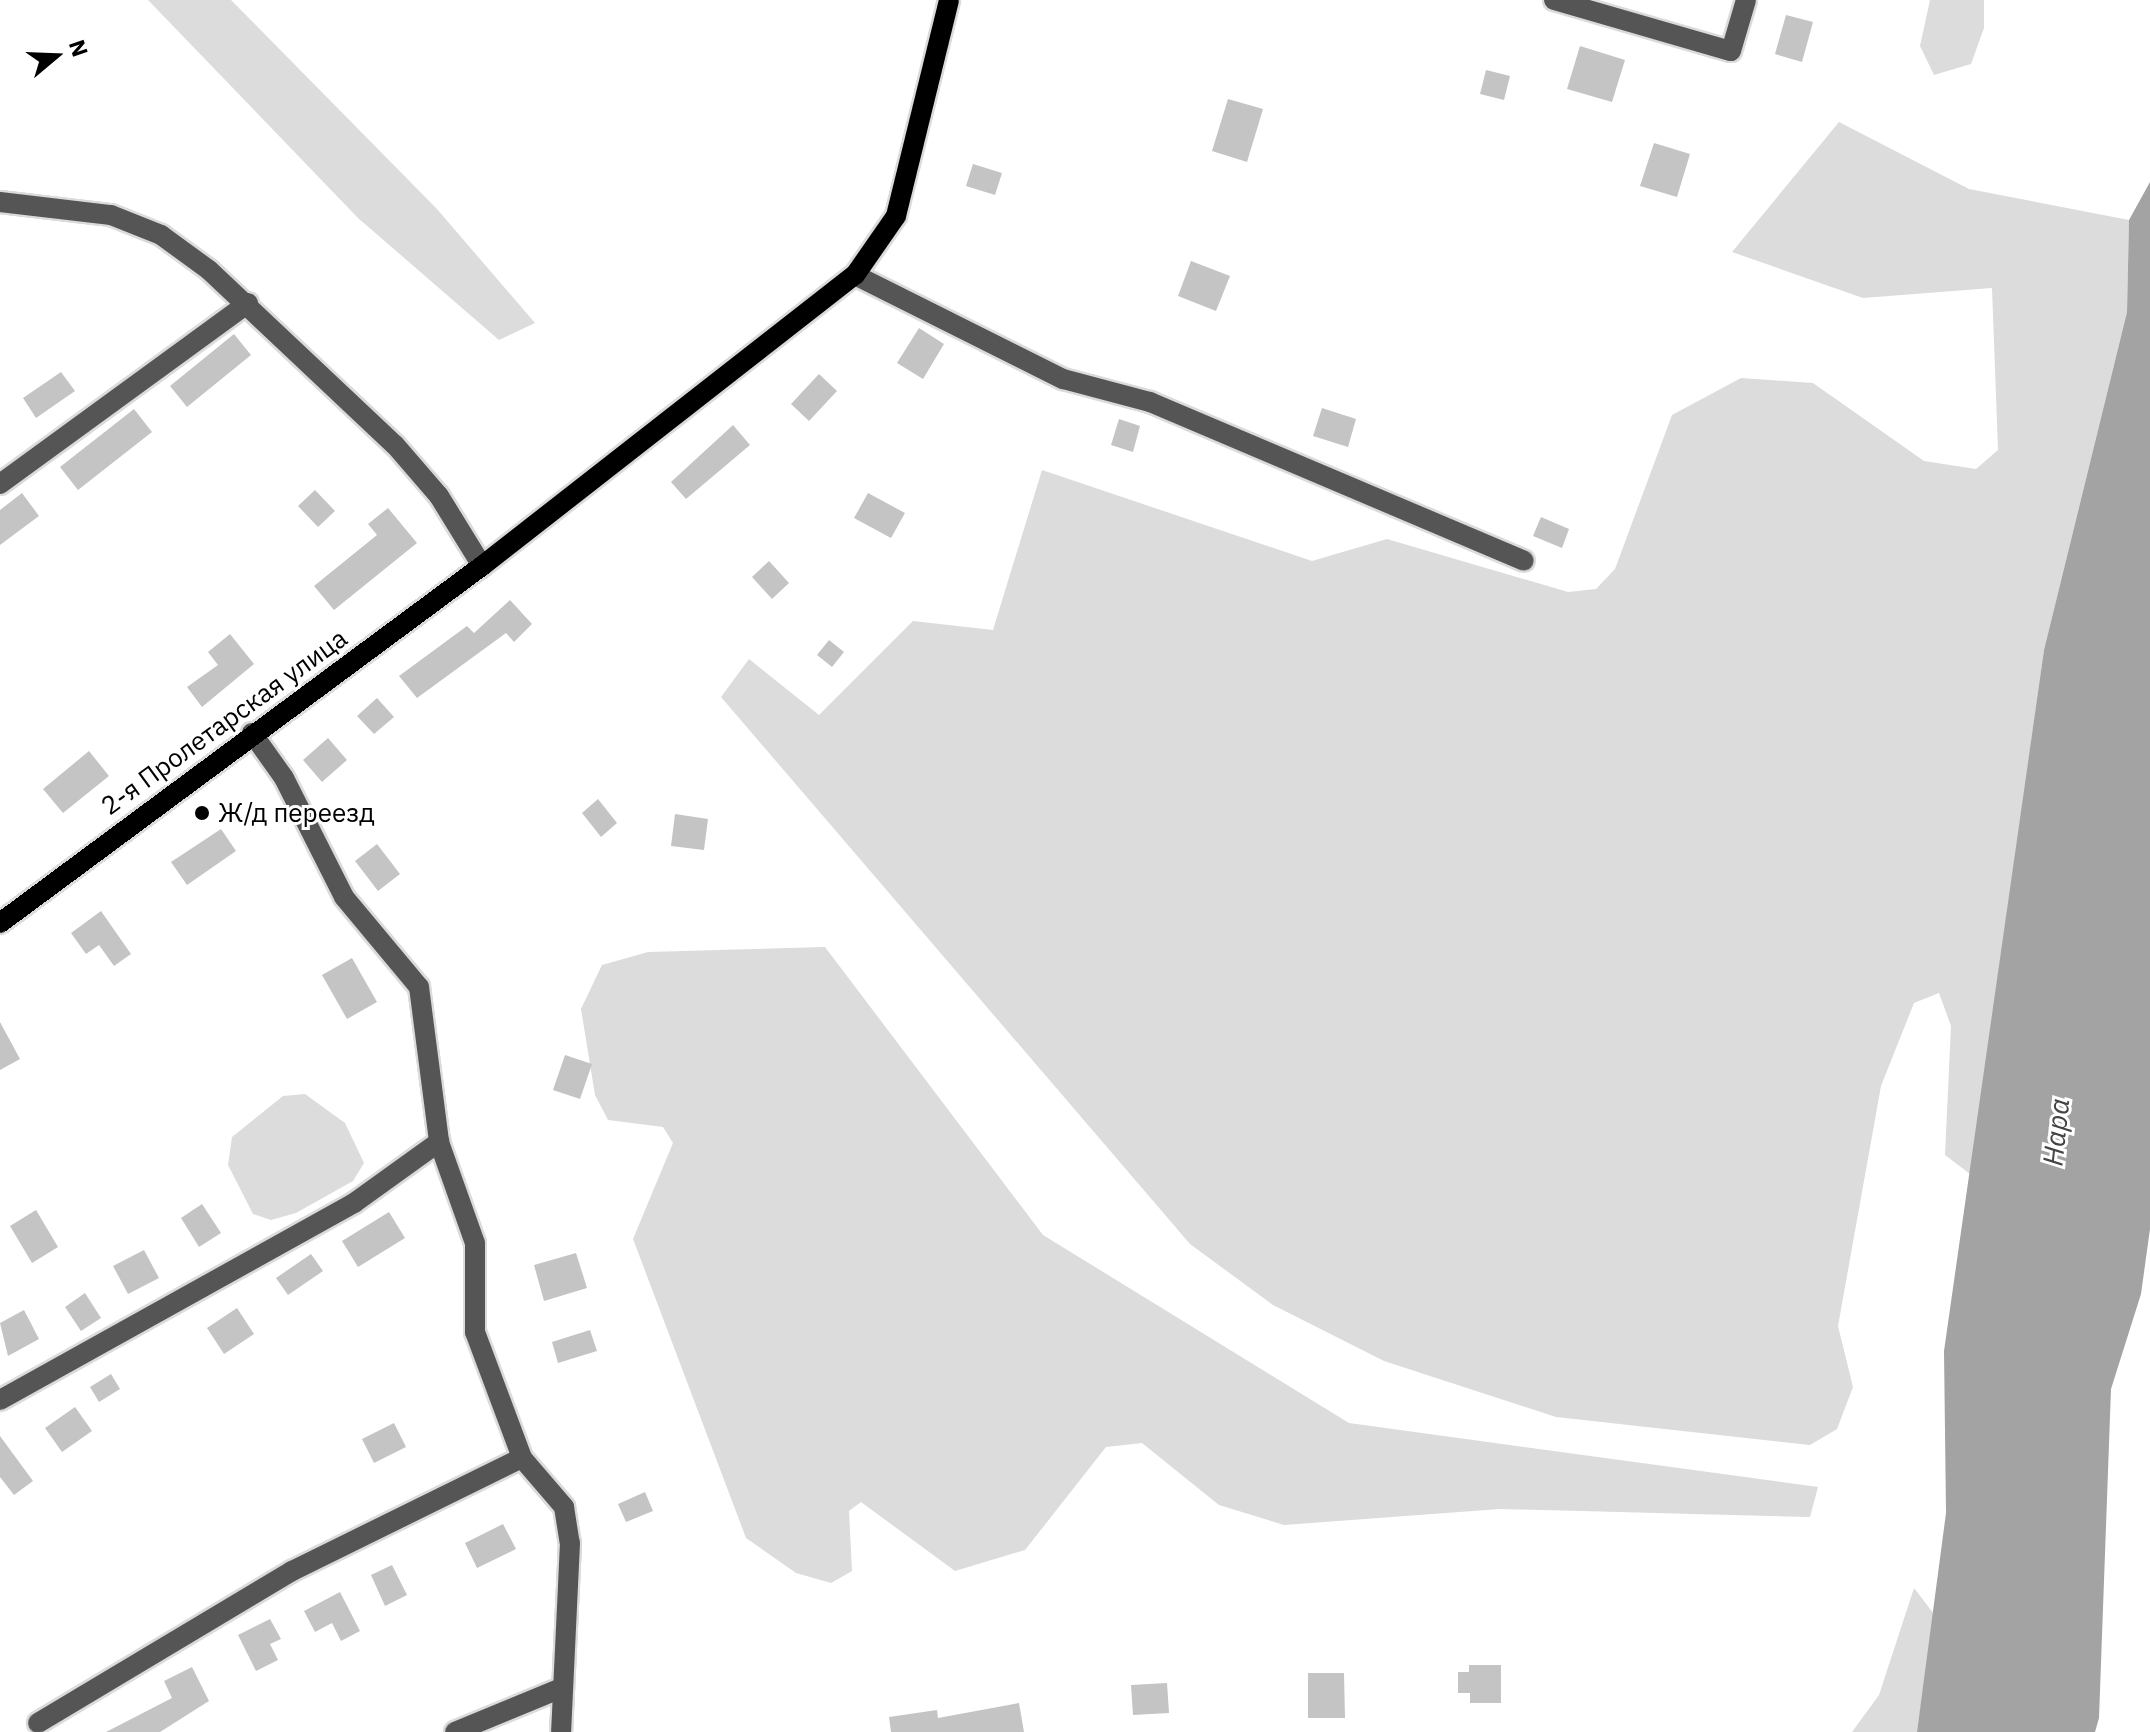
<!DOCTYPE html>
<meta charset="utf-8">
<style>
body{margin:0}
#map{position:relative;width:2150px;height:1732px;overflow:hidden;background:#fff;font-family:"IBM Plex Sans",sans-serif}
div>[style]{position:absolute}
.green>*{inset:0;background:#dcdcdc}
.water>*{inset:0;background:#a3a3a3}
.building>*{inset:0;background:#c4c4c4}
.roads{filter:drop-shadow(2px 0 #dbdbdb) drop-shadow(-2px 0 #dbdbdb) drop-shadow(0 2px #dbdbdb) drop-shadow(0 -2px #dbdbdb)}
.minor>*{height:20px;margin:-10px;padding:0 10px;transform-origin:10px;border-radius:10px;background:#555}
.major>*{height:20px;margin:-10px;padding:0 10px;transform-origin:10px;border-radius:10px;background:#000}
.dots>*{width:22px;height:22px;translate:-50% -50%;box-sizing:border-box;border:4px solid #fff;border-radius:50%}
span{translate:-50% -50%;white-space:nowrap;text-align:center;line-height:1.15;-webkit-text-stroke:6px #fff;paint-order:stroke}
.street-label{font-size:26px;color:#000}
.poi-label{font-size:26px;color:#000}
.left{translate:0 -50%;text-align:left}
.water-label{font-size:28px;color:#444;font-style:italic}
.north{position:absolute;left:16px;top:16px;width:80px;height:80px;-webkit-text-stroke:6px #fff;paint-order:stroke;rotate:71deg;font-size:22px;font-weight:700;line-height:32px;text-align:center;color:#000}
.north::after{content:'';display:block;margin:auto;width:28px;height:36px;background:#000;clip-path:polygon(50% 0,100% 100%,50% 72%,0 100%)}
</style>
<div id="map">
<div class="green">
<i style="clip-path:polygon(148px 0,231px 0,437px 209px,535px 323px,499px 340px,358px 218px)"></i>
<i style="clip-path:polygon(1930px 0,1984px 0,1984px 28px,1971px 64px,1934px 75px,1920px 46px)"></i>
<i style="clip-path:polygon(1839px 122px,1969px 189px,2129px 220px,2127px 312px,2044px 650px,1970px 1174px,1945px 1155px,1951px 1026px,1939px 993px,1914px 1003px,1881px 1086px,1838px 1326px,1853px 1387px,1837px 1429px,1810px 1445px,1556px 1417px,1384px 1361px,1273px 1305px,1190px 1244px,721px 697px,749px 659px,819px 715px,913px 621px,993px 630px,1042px 470px,1312px 561px,1387px 539px,1568px 592px,1596px 589px,1615px 569px,1672px 415px,1741px 378px,1813px 383px,1924px 461px,1976px 469px,1998px 450px,1992px 288px,1863px 298px,1732px 252px)"></i>
<i style="clip-path:polygon(825px 947px,1043px 1235px,1349px 1423px,1818px 1487px,1810px 1517px,1500px 1509px,1284px 1525px,1219px 1505px,1142px 1443px,1106px 1447px,1025px 1550px,955px 1571px,861px 1502px,849px 1511px,852px 1571px,831px 1583px,796px 1573px,746px 1538px,633px 1239px,673px 1143px,663px 1127px,608px 1120px,595px 1095px,581px 1009px,602px 965px,648px 952px)"></i>
<i style="clip-path:polygon(305px 1094px,345px 1123px,364px 1163px,353px 1181px,296px 1213px,271px 1220px,253px 1214px,228px 1165px,232px 1137px,283px 1096px)"></i>
<i style="clip-path:polygon(1914px 1588px,1934px 1614px,1917px 1732px,1852px 1732px,1879px 1695px)"></i>
</div>
<div class="water">
<i style="clip-path:polygon(2150px 182px,2150px 1229px,2141px 1294px,2111px 1389px,2099px 1718px,2095px 1732px,1917px 1732px,1946px 1513px,1944px 1351px,2044px 650px,2127px 312px,2129px 220px)"></i>
</div>
<div class="building">
<i style="clip-path:polygon(1786px 15px,1813px 22px,1802px 62px,1775px 54px)"></i>
<i style="clip-path:polygon(1580px 46px,1625px 60px,1612px 102px,1567px 89px)"></i>
<i style="clip-path:polygon(1486px 70px,1510px 76px,1504px 100px,1480px 94px)"></i>
<i style="clip-path:polygon(1228px 99px,1263px 109px,1247px 162px,1212px 151px)"></i>
<i style="clip-path:polygon(1654px 143px,1690px 154px,1677px 197px,1640px 186px)"></i>
<i style="clip-path:polygon(973px 164px,1002px 173px,995px 195px,966px 186px)"></i>
<i style="clip-path:polygon(1191px 261px,1230px 276px,1216px 311px,1178px 296px)"></i>
<i style="clip-path:polygon(919px 328px,944px 344px,923px 379px,897px 363px)"></i>
<i style="clip-path:polygon(234px 334px,251px 355px,187px 407px,170px 386px)"></i>
<i style="clip-path:polygon(61px 372px,75px 391px,36px 418px,23px 398px)"></i>
<i style="clip-path:polygon(819px 374px,837px 391px,809px 421px,791px 404px)"></i>
<i style="clip-path:polygon(1322px 408px,1356px 419px,1348px 447px,1313px 436px)"></i>
<i style="clip-path:polygon(134px 409px,152px 432px,78px 490px,60px 467px)"></i>
<i style="clip-path:polygon(1119px 419px,1140px 426px,1133px 452px,1111px 445px)"></i>
<i style="clip-path:polygon(733px 425px,750px 445px,686px 499px,671px 482px)"></i>
<i style="clip-path:polygon(315px 490px,335px 511px,318px 527px,298px 506px)"></i>
<i style="clip-path:polygon(22px 493px,39px 516px,0 545px,0 510px)"></i>
<i style="clip-path:polygon(868px 493px,905px 513px,891px 538px,854px 518px)"></i>
<i style="clip-path:polygon(388px 508px,417px 543px,334px 610px,314px 586px,377px 535px,368px 524px)"></i>
<i style="clip-path:polygon(1541px 517px,1569px 529px,1562px 548px,1533px 536px)"></i>
<i style="clip-path:polygon(769px 561px,789px 583px,772px 599px,752px 577px)"></i>
<i style="clip-path:polygon(510px 600px,532px 624px,514px 642px,506px 633px,417px 698px,399px 676px,467px 626px,474px 633px)"></i>
<i style="clip-path:polygon(230px 634px,254px 664px,202px 707px,187px 687px,218px 665px,208px 652px)"></i>
<i style="clip-path:polygon(829px 640px,844px 652px,832px 667px,817px 655px)"></i>
<i style="clip-path:polygon(377px 698px,394px 717px,374px 734px,357px 716px)"></i>
<i style="clip-path:polygon(328px 738px,347px 760px,322px 782px,303px 760px)"></i>
<i style="clip-path:polygon(89px 751px,109px 776px,63px 813px,43px 789px)"></i>
<i style="clip-path:polygon(598px 799px,617px 823px,601px 837px,582px 813px)"></i>
<i style="clip-path:polygon(675px 814px,708px 819px,704px 850px,671px 846px)"></i>
<i style="clip-path:polygon(221px 829px,236px 851px,187px 885px,171px 862px)"></i>
<i style="clip-path:polygon(377px 844px,400px 874px,378px 891px,355px 861px)"></i>
<i style="clip-path:polygon(101px 911px,131px 954px,114px 966px,99px 945px,86px 954px,71px 933px)"></i>
<i style="clip-path:polygon(352px 958px,377px 1002px,347px 1019px,322px 975px)"></i>
<i style="clip-path:polygon(0 1022px,20px 1059px,0 1070px)"></i>
<i style="clip-path:polygon(565px 1055px,592px 1064px,580px 1099px,553px 1090px)"></i>
<i style="clip-path:polygon(202px 1204px,221px 1233px,199px 1247px,181px 1218px)"></i>
<i style="clip-path:polygon(36px 1210px,58px 1247px,32px 1263px,10px 1226px)"></i>
<i style="clip-path:polygon(389px 1212px,405px 1238px,358px 1267px,342px 1241px)"></i>
<i style="clip-path:polygon(144px 1250px,159px 1278px,128px 1294px,113px 1266px)"></i>
<i style="clip-path:polygon(576px 1253px,587px 1288px,544px 1301px,534px 1265px)"></i>
<i style="clip-path:polygon(311px 1254px,323px 1271px,288px 1295px,276px 1278px)"></i>
<i style="clip-path:polygon(85px 1293px,101px 1318px,81px 1331px,65px 1307px)"></i>
<i style="clip-path:polygon(237px 1308px,254px 1334px,224px 1354px,207px 1328px)"></i>
<i style="clip-path:polygon(24px 1310px,39px 1339px,8px 1356px,0 1323px)"></i>
<i style="clip-path:polygon(590px 1330px,597px 1351px,558px 1363px,552px 1342px)"></i>
<i style="clip-path:polygon(111px 1374px,120px 1389px,99px 1402px,90px 1387px)"></i>
<i style="clip-path:polygon(75px 1407px,92px 1431px,62px 1452px,45px 1428px)"></i>
<i style="clip-path:polygon(394px 1423px,406px 1447px,374px 1463px,362px 1439px)"></i>
<i style="clip-path:polygon(0 1436px,33px 1481px,14px 1495px,0 1477px)"></i>
<i style="clip-path:polygon(645px 1492px,653px 1511px,626px 1522px,618px 1504px)"></i>
<i style="clip-path:polygon(503px 1524px,516px 1549px,477px 1568px,465px 1543px)"></i>
<i style="clip-path:polygon(392px 1565px,407px 1595px,385px 1606px,371px 1575px)"></i>
<i style="clip-path:polygon(340px 1592px,360px 1631px,341px 1641px,332px 1623px,315px 1632px,304px 1611px)"></i>
<i style="clip-path:polygon(270px 1619px,281px 1639px,270px 1644px,278px 1660px,256px 1671px,238px 1635px)"></i>
<i style="clip-path:polygon(1469px 1665px,1501px 1665px,1501px 1703px,1470px 1703px,1470px 1693px,1458px 1693px,1458px 1672px,1469px 1672px)"></i>
<i style="clip-path:polygon(192px 1667px,209px 1701px,160px 1732px,106px 1732px,172px 1698px,164px 1681px)"></i>
<i style="clip-path:polygon(1308px 1673px,1344px 1673px,1345px 1718px,1308px 1718px)"></i>
<i style="clip-path:polygon(1167px 1683px,1169px 1713px,1133px 1715px,1131px 1685px)"></i>
<i style="clip-path:polygon(1019px 1703px,1024px 1732px,891px 1732px,889px 1717px,937px 1710px,938px 1718px)"></i>
</div>
<div class="roads">
<div class="minor">
<i style="left:1554px;top:0;width:184px;rotate:16.1deg"></i>
<i style="left:1731px;top:51px;width:53px;rotate:-73.6deg"></i>
<i style="left:0;top:202px;width:112px;rotate:6.7deg"></i>
<i style="left:111px;top:215px;width:54px;rotate:21.8deg"></i>
<i style="left:161px;top:235px;width:59px;rotate:36.1deg"></i>
<i style="left:209px;top:270px;width:255px;rotate:43.3deg"></i>
<i style="left:395px;top:445px;width:67px;rotate:49.2deg"></i>
<i style="left:439px;top:496px;width:82px;rotate:58.4deg"></i>
<i style="left:855px;top:275px;width:233px;rotate:26.6deg"></i>
<i style="left:1063px;top:379px;width:90px;rotate:14.8deg"></i>
<i style="left:1150px;top:402px;width:406px;rotate:23deg"></i>
<i style="left:0;top:484px;width:307px;rotate:-36.1deg"></i>
<i style="left:252px;top:733px;width:55px;rotate:54.6deg"></i>
<i style="left:284px;top:778px;width:133px;rotate:63.2deg"></i>
<i style="left:344px;top:897px;width:117px;rotate:50.2deg"></i>
<i style="left:419px;top:987px;width:156px;rotate:82.6deg"></i>
<i style="left:439px;top:1142px;width:107px;rotate:70.4deg"></i>
<i style="left:475px;top:1243px;width:89px;rotate:90deg"></i>
<i style="left:475px;top:1332px;width:134px;rotate:69.5deg"></i>
<i style="left:522px;top:1458px;width:65px;rotate:49.4deg"></i>
<i style="left:564px;top:1507px;width:36px;rotate:81deg"></i>
<i style="left:570px;top:1543px;width:189px;rotate:92.7deg"></i>
<i style="left:0;top:1400px;width:405px;rotate:-29.1deg"></i>
<i style="left:354px;top:1203px;width:105px;rotate:-35.7deg"></i>
<i style="left:38px;top:1723px;width:296px;rotate:-30.9deg"></i>
<i style="left:292px;top:1571px;width:256px;rotate:-26.2deg"></i>
<i style="left:455px;top:1732px;width:115px;rotate:-22.5deg"></i>
</div>
<div class="major">
<i style="left:0;top:923px;width:600px;rotate:-36.53deg"></i>
<i style="left:482px;top:566px;width:473px;rotate:-38deg"></i>
<i style="left:855px;top:275px;width:72px;rotate:-55.2deg"></i>
<i style="left:896px;top:216px;width:222px;rotate:-76.2deg"></i>
</div>
</div>
<div class="dots">
<i style="left:202px;top:813px;background:#000"></i>
</div>
<div class="street-label">
<span style="left:224px;top:722px;rotate:-36deg">2-я Пролетарская улица</span>
</div>
<div class="poi-label">
<span class="left" style="left:218px;top:813px">Ж/д переезд</span>
</div>
<div class="water-label">
<span style="left:2056px;top:1132px;rotate:-84deg">Нара</span>
</div>
<div class="north">N</div>
</div>
